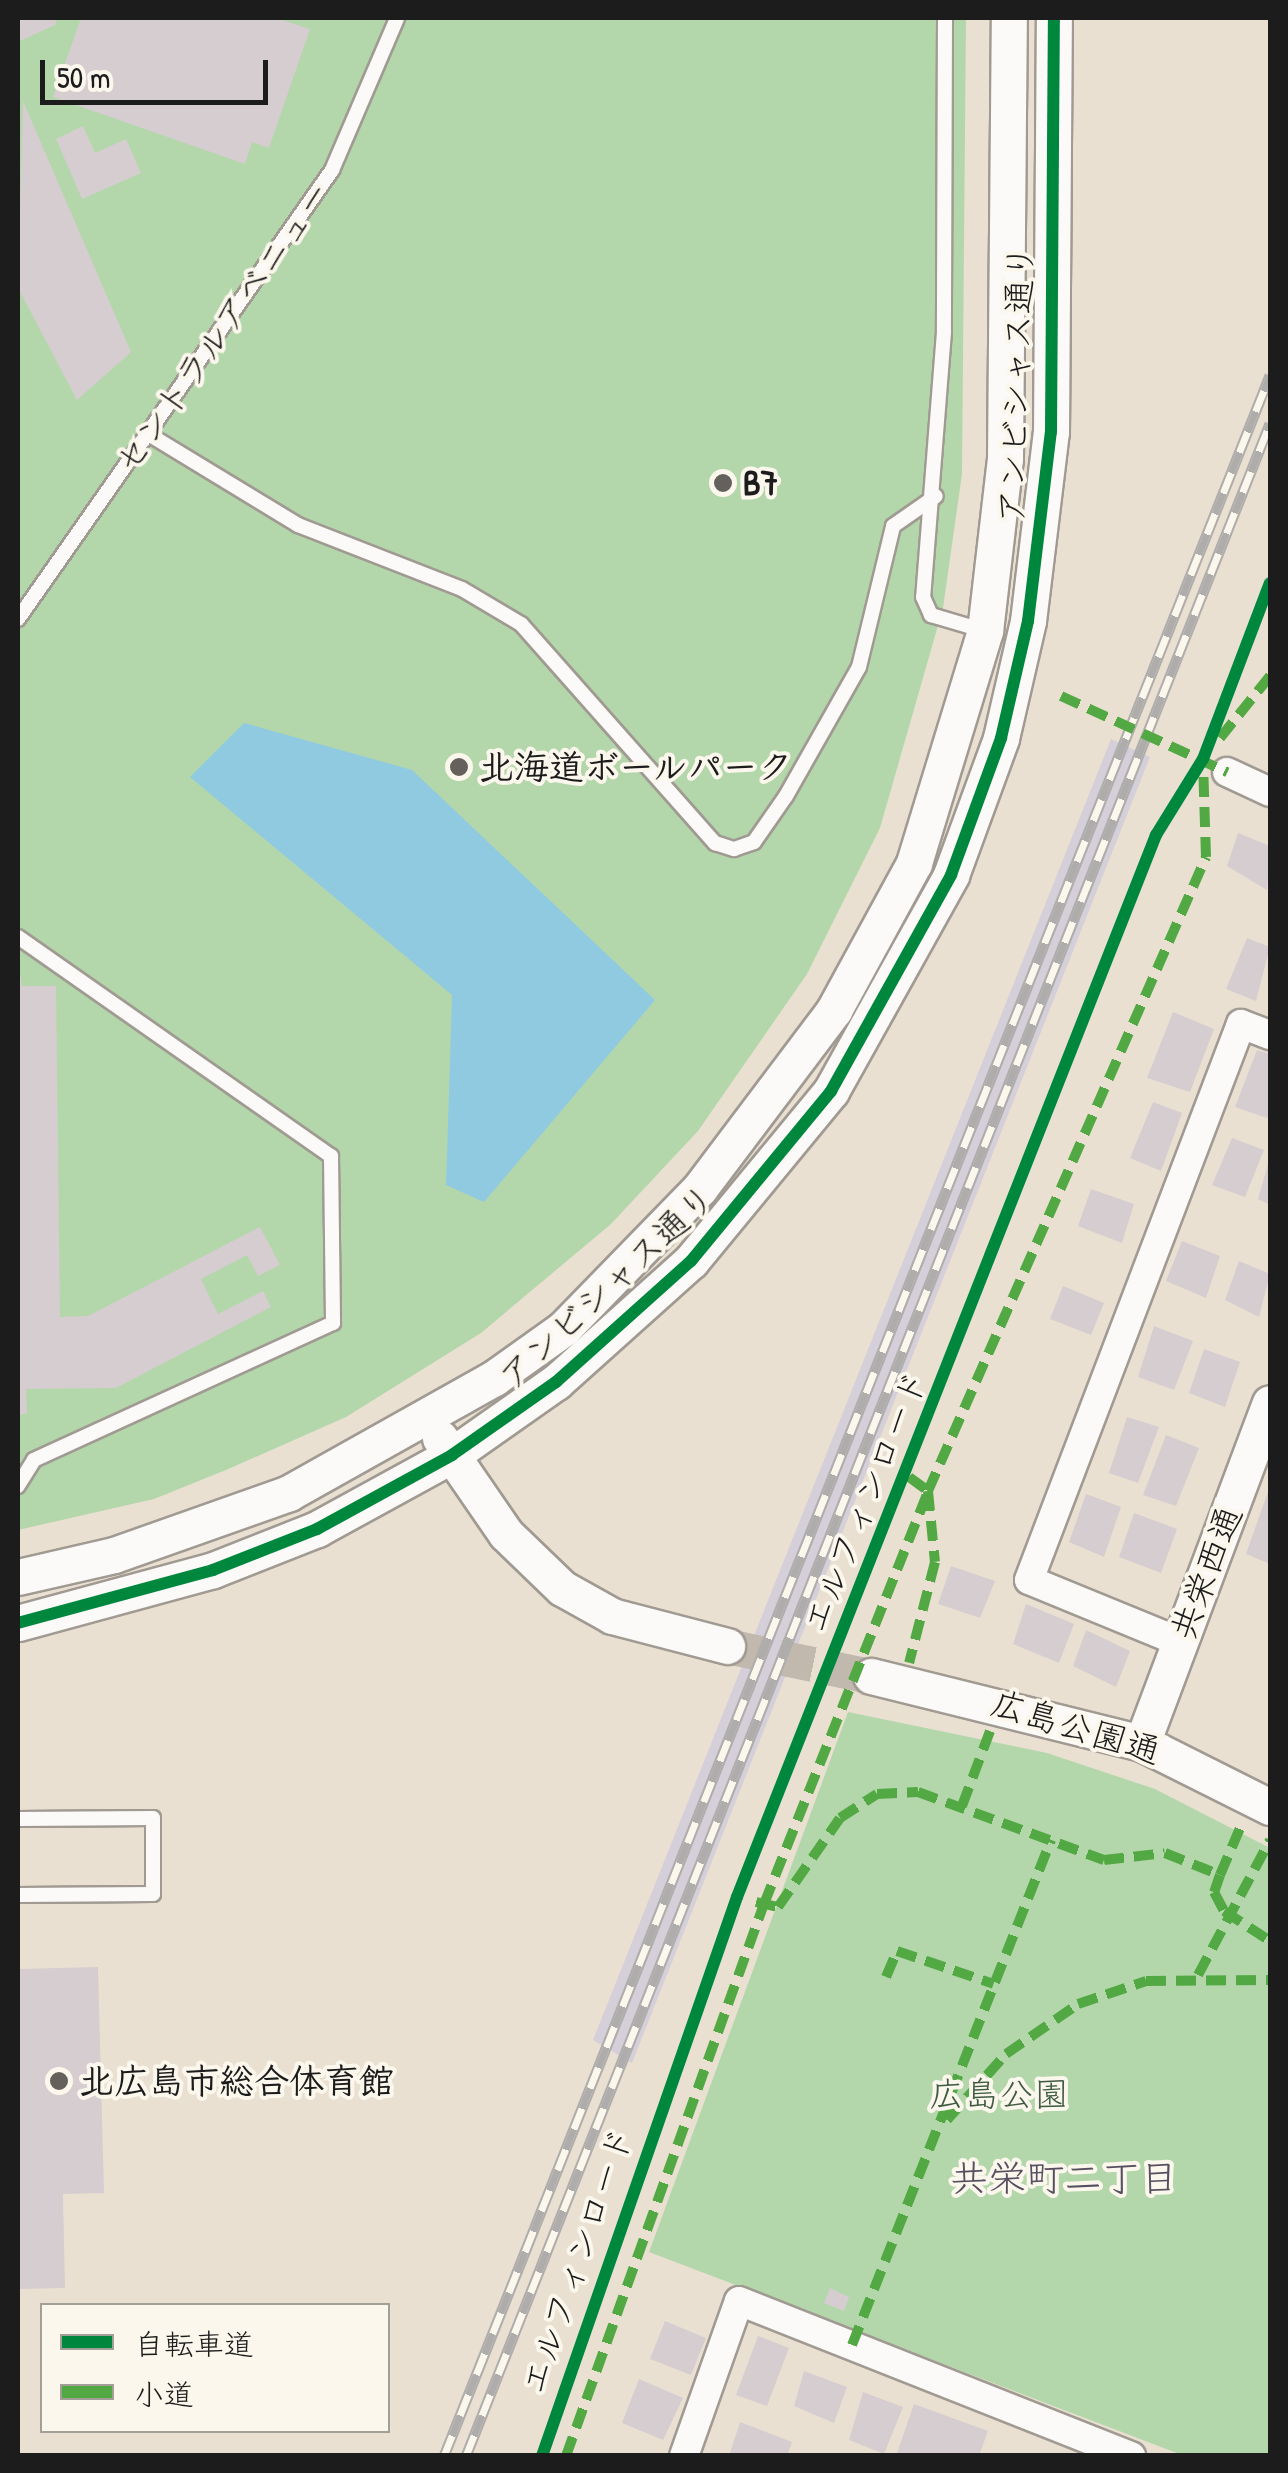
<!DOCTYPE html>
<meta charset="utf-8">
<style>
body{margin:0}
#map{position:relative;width:1288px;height:2473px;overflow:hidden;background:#eae0d2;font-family:"Patrick Hand","Klee One",sans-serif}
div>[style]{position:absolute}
.industrial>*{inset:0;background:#d4cfd8}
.green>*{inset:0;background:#b3d7ab}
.water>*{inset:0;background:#90cae1}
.building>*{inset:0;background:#d5cdcf}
.tertiary-tunnel>*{height:35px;margin-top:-17.5px;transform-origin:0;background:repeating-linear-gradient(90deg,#c1b9ae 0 35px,transparent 0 53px)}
.roads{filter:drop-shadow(2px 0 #a09a92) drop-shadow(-2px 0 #a09a92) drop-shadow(0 2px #a09a92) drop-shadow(0 -2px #a09a92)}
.service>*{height:14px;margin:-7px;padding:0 7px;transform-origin:7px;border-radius:7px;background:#fcfaf8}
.minor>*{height:28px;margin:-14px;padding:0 14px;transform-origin:14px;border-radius:14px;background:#fcfaf8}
.tertiary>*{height:35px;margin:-17.5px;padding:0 17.5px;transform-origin:17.5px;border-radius:17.5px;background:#fcfaf8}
.rail>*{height:11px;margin-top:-5.5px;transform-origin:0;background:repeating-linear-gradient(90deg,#fbf7ec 0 22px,#aeadab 0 44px);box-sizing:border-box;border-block:2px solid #aeadab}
.quiet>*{height:10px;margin-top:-5px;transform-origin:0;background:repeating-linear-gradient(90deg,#52a943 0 20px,transparent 0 30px)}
.cycleway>*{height:12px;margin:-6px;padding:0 6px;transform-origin:6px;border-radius:6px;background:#00873e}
.dots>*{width:28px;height:28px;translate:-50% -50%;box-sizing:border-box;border:5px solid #fbf7ec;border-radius:50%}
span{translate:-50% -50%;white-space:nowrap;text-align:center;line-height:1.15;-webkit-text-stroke:8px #fbf7ec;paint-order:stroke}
.street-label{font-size:35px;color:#1c1c1c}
.poi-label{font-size:35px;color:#1c1c1c;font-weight:700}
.left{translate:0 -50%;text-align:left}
.park-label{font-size:35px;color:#415b43}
.neighbourhood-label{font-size:38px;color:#554f60}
.frame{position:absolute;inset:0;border:20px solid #1c1c1c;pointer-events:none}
.legend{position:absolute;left:40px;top:2303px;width:350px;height:130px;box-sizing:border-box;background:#fbf7ec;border:2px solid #a29f99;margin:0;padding:12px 18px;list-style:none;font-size:30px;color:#1c1c1c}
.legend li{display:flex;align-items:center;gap:20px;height:50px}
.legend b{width:50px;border:2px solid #a29f99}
.scale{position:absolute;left:40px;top:60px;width:228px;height:45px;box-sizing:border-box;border:5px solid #1c1c1c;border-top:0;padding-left:12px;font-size:30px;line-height:35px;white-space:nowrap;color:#1c1c1c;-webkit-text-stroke:8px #fbf7ec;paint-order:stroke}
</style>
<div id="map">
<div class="industrial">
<i style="clip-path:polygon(1111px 739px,1150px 757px,632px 2063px,593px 2040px)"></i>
</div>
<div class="green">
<i style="clip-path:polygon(18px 18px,966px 18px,962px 474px,943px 608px,880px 828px,807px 974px,698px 1131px,611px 1224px,481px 1333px,346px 1417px,226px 1470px,154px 1499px,18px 1530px)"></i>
<i style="clip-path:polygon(848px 1712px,1047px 1753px,1155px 1789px,1270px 1848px,1270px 2455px,1182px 2455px,649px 2252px)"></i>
</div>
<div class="water">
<i style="clip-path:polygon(244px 723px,412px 770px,655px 1000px,484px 1202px,446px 1185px,452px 995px,190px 777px)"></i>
</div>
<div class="building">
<i style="clip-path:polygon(18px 18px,54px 18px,57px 24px,18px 42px)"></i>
<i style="clip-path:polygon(81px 18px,276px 18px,310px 29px,269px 148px,252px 142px,245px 164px,53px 97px)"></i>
<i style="clip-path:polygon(23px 101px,131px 352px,77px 400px,18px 288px)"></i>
<i style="clip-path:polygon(83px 126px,95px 153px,126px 139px,141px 173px,82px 199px,56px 139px)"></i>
<i style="clip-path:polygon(1238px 833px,1270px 846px,1267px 890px,1227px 866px)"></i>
<i style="clip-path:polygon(1247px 938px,1270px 947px,1256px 1001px,1226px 989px)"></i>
<i style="clip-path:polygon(18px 959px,22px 986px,56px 986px,60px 1317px,88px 1316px,260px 1227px,280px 1265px,258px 1276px,247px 1255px,201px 1279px,218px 1314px,263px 1291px,271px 1307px,116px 1388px,26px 1389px,27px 1414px,18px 1414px)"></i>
<i style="clip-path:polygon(1173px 1012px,1214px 1029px,1190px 1092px,1147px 1078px)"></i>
<i style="clip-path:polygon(1257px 1050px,1270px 1054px,1270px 1119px,1235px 1107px)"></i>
<i style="clip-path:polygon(1153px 1102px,1182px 1113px,1161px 1171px,1130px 1158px)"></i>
<i style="clip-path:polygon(1232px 1138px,1264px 1150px,1245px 1197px,1212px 1185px)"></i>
<i style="clip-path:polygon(1270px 1157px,1270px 1205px,1258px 1199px)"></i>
<i style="clip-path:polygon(1091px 1189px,1134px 1204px,1122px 1243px,1078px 1226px)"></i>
<i style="clip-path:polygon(1182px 1241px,1220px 1256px,1206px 1298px,1166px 1281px)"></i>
<i style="clip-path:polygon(1239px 1261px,1270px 1274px,1259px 1317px,1225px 1300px)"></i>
<i style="clip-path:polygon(1063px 1286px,1104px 1303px,1091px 1335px,1050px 1319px)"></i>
<i style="clip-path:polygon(1154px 1326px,1193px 1341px,1174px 1390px,1138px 1377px)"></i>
<i style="clip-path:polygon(1204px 1349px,1240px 1362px,1225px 1407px,1189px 1393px)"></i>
<i style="clip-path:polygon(1127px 1417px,1159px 1427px,1138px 1483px,1109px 1473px)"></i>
<i style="clip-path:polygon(1166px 1435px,1199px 1448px,1176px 1506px,1143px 1495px)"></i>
<i style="clip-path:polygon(1270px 1486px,1270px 1564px,1246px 1554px)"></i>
<i style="clip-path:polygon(1086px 1494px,1121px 1507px,1104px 1557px,1069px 1542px)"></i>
<i style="clip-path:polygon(1134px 1513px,1177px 1529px,1161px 1573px,1119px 1557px)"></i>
<i style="clip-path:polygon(951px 1566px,995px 1581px,980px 1618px,938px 1604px)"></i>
<i style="clip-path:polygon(1026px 1604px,1074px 1624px,1059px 1663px,1013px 1644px)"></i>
<i style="clip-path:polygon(1086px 1630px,1130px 1651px,1116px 1687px,1073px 1666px)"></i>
<i style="clip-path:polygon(98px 1967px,104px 2193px,63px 2194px,65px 2288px,18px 2289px,18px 1969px)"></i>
<i style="clip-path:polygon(830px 2288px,849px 2297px,844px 2311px,824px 2303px)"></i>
<i style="clip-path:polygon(665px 2321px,706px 2338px,691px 2375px,650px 2359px)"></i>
<i style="clip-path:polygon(758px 2336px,789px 2348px,767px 2406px,736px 2395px)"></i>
<i style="clip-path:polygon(804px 2371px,847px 2387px,834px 2423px,794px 2406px)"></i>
<i style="clip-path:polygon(639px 2379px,683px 2398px,663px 2440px,622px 2423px)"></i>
<i style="clip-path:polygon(863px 2392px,903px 2407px,884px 2454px,849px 2440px)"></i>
<i style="clip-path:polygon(914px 2404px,988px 2431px,979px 2456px,896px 2456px)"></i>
<i style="clip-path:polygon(740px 2422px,792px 2442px,787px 2456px,729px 2456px)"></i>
</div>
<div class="tertiary-tunnel">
<i style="left:727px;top:1646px;width:147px;rotate:11.8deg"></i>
</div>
<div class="roads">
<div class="service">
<i style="left:945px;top:18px;width:314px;rotate:90.2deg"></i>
<i style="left:944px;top:332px;width:266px;rotate:94.5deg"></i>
<i style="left:923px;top:597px;width:20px;rotate:66deg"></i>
<i style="left:931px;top:615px;width:56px;rotate:16.5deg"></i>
<i style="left:150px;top:435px;width:173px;rotate:31.3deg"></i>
<i style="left:298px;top:525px;width:176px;rotate:21.3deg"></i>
<i style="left:462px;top:589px;width:69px;rotate:30.7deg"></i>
<i style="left:521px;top:624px;width:293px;rotate:48.5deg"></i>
<i style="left:715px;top:843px;width:20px;rotate:18deg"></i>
<i style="left:734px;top:849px;width:21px;rotate:-19deg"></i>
<i style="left:754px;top:842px;width:56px;rotate:-55.2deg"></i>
<i style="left:786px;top:796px;width:148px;rotate:-60.5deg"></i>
<i style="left:859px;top:667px;width:145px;rotate:-76.4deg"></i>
<i style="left:893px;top:526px;width:52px;rotate:-34.9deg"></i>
<i style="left:18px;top:619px;width:548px;rotate:-55.03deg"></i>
<i style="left:332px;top:170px;width:165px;rotate:-66.8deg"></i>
<i style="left:18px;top:937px;width:382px;rotate:35deg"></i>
<i style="left:331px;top:1156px;width:167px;rotate:89.3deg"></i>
<i style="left:333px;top:1323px;width:329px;rotate:155.4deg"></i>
<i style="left:34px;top:1460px;width:31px;rotate:122deg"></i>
<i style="left:18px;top:1819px;width:135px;rotate:-0.4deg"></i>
<i style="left:153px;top:1818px;width:76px;rotate:90deg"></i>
<i style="left:153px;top:1894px;width:135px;rotate:179.6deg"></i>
</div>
<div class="minor">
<i style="left:1227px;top:772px;width:47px;rotate:24.9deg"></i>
<i style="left:1180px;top:1642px;width:163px;rotate:-157.7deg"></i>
<i style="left:1029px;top:1580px;width:595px;rotate:-69.13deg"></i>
<i style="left:1241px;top:1024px;width:31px;rotate:21deg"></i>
<i style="left:684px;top:2456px;width:164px;rotate:-70.5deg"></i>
<i style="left:739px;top:2301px;width:422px;rotate:21.6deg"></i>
</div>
<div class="tertiary">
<i style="left:440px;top:1438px;width:116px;rotate:55.5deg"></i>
<i style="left:506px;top:1534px;width:78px;rotate:44deg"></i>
<i style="left:562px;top:1588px;width:57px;rotate:29.2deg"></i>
<i style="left:612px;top:1616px;width:119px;rotate:14.6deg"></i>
<i style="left:18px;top:1577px;width:98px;rotate:-12.9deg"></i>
<i style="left:114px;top:1555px;width:186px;rotate:-19.5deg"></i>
<i style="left:289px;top:1493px;width:235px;rotate:-29.3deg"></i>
<i style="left:494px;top:1378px;width:86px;rotate:-35.5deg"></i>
<i style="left:564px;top:1328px;width:195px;rotate:-45.8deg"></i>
<i style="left:700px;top:1188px;width:223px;rotate:-53deg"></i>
<i style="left:834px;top:1010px;width:167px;rotate:-61.4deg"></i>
<i style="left:914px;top:863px;width:243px;rotate:-73deg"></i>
<i style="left:985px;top:631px;width:173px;rotate:-83.4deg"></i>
<i style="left:1005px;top:459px;width:441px;rotate:-89.5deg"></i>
<i style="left:18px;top:1623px;width:202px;rotate:-15.2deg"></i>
<i style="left:213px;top:1570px;width:112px;rotate:-21.5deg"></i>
<i style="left:317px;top:1529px;width:154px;rotate:-28.7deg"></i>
<i style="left:452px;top:1455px;width:127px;rotate:-35.1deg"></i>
<i style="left:556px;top:1382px;width:181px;rotate:-41.9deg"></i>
<i style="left:691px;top:1261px;width:220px;rotate:-50.5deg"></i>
<i style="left:831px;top:1091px;width:247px;rotate:-60.9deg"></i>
<i style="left:951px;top:875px;width:146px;rotate:-69.9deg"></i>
<i style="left:1001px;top:738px;width:120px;rotate:-77deg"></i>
<i style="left:1028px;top:621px;width:190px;rotate:-83.1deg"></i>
<i style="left:1051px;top:432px;width:414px;rotate:-89.6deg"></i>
<i style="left:871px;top:1676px;width:279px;rotate:13.9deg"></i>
<i style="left:1142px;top:1743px;width:143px;rotate:26.6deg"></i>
<i style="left:1142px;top:1743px;width:363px;rotate:-69.4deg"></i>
</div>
</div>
<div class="rail">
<i style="left:444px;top:2456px;width:2239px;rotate:-68.35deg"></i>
<i style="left:466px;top:2456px;width:2186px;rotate:-68.42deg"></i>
</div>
<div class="quiet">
<i style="left:1061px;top:696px;width:183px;rotate:24.6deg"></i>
<i style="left:1220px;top:738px;width:80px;rotate:-51.1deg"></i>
<i style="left:909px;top:1477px;width:24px;rotate:36deg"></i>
<i style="left:928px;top:1491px;width:71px;rotate:84.4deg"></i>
<i style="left:935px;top:1562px;width:104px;rotate:104.4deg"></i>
<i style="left:962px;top:1806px;width:80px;rotate:-69.5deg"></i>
<i style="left:1220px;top:1875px;width:18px;rotate:109deg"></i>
<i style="left:1214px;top:1892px;width:21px;rotate:62deg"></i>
<i style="left:1224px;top:1911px;width:55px;rotate:33.1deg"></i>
<i style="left:756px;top:1902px;width:23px;rotate:13deg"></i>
<i style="left:778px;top:1907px;width:108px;rotate:-55.1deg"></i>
<i style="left:840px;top:1818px;width:44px;rotate:-33deg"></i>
<i style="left:877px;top:1794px;width:41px;rotate:-2.8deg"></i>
<i style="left:918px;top:1792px;width:198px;rotate:20.1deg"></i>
<i style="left:1104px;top:1860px;width:61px;rotate:-6.5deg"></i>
<i style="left:1165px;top:1853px;width:59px;rotate:21.8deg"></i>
<i style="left:1220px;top:1875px;width:59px;rotate:-66.9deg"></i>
<i style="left:1198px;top:1975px;width:153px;rotate:-61.9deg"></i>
<i style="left:886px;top:1977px;width:28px;rotate:-67deg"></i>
<i style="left:897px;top:1951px;width:102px;rotate:18.8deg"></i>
<i style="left:947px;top:2120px;width:89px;rotate:-48.2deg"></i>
<i style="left:1006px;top:2054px;width:88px;rotate:-34.8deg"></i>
<i style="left:1078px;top:2004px;width:72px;rotate:-18.7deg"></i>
<i style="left:1146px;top:1981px;width:124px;rotate:-0.5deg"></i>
<i style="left:852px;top:2345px;width:543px;rotate:-68.49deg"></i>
<i style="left:566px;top:2456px;width:586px;rotate:-70.27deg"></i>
<i style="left:764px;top:1904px;width:444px;rotate:-68.3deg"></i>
<i style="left:928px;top:1491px;width:692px;rotate:-66.32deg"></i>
<i style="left:1206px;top:857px;width:95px;rotate:-91.8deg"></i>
</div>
<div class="cycleway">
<i style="left:18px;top:1623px;width:202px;rotate:-15.2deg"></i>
<i style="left:213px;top:1570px;width:112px;rotate:-21.5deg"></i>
<i style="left:317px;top:1529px;width:154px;rotate:-28.7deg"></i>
<i style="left:452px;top:1455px;width:127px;rotate:-35.1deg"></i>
<i style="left:556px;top:1382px;width:181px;rotate:-41.9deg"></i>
<i style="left:691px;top:1261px;width:220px;rotate:-50.5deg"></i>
<i style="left:831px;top:1091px;width:247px;rotate:-60.9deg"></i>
<i style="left:951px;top:875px;width:146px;rotate:-69.9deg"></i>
<i style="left:1001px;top:738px;width:120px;rotate:-77deg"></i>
<i style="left:1028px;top:621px;width:190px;rotate:-83.1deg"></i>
<i style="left:1051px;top:432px;width:414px;rotate:-89.6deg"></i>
<i style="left:542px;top:2456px;width:592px;rotate:-70.77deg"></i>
<i style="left:737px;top:1897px;width:1142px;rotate:-68.47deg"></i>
<i style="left:1156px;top:835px;width:89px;rotate:-58.3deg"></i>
<i style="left:1203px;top:759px;width:188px;rotate:-69.2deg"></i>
</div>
<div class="dots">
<i style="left:723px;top:483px;background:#64615c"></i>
<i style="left:459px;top:767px;background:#64615c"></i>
<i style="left:59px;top:2081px;background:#64615c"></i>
</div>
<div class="street-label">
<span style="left:223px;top:327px;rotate:-55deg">セントラルアベニュー</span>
<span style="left:1016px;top:384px;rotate:-88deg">アンビシャス通り</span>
<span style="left:607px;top:1287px;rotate:-43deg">アンビシャス通り</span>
<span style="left:865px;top:1502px;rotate:-68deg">エルフィンロード</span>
<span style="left:1206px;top:1573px;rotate:-69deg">共栄西通</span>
<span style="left:1076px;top:1727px;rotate:17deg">広島公園通</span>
<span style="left:577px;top:2261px;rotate:-71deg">エルフィンロード</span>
</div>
<div class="poi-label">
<span class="left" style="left:743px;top:483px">B7</span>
<span class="left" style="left:479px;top:767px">北海道ボールパーク</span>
<span class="left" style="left:79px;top:2081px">北広島市総合体育館</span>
</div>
<div class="park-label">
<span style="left:999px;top:2094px">広島公園</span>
</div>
<div class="neighbourhood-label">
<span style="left:1064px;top:2178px">共栄町二丁目</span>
</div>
<div class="frame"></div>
<ul class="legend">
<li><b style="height:12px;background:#00873e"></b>自転車道</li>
<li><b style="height:12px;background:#52a943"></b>小道</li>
</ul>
<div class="scale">50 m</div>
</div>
